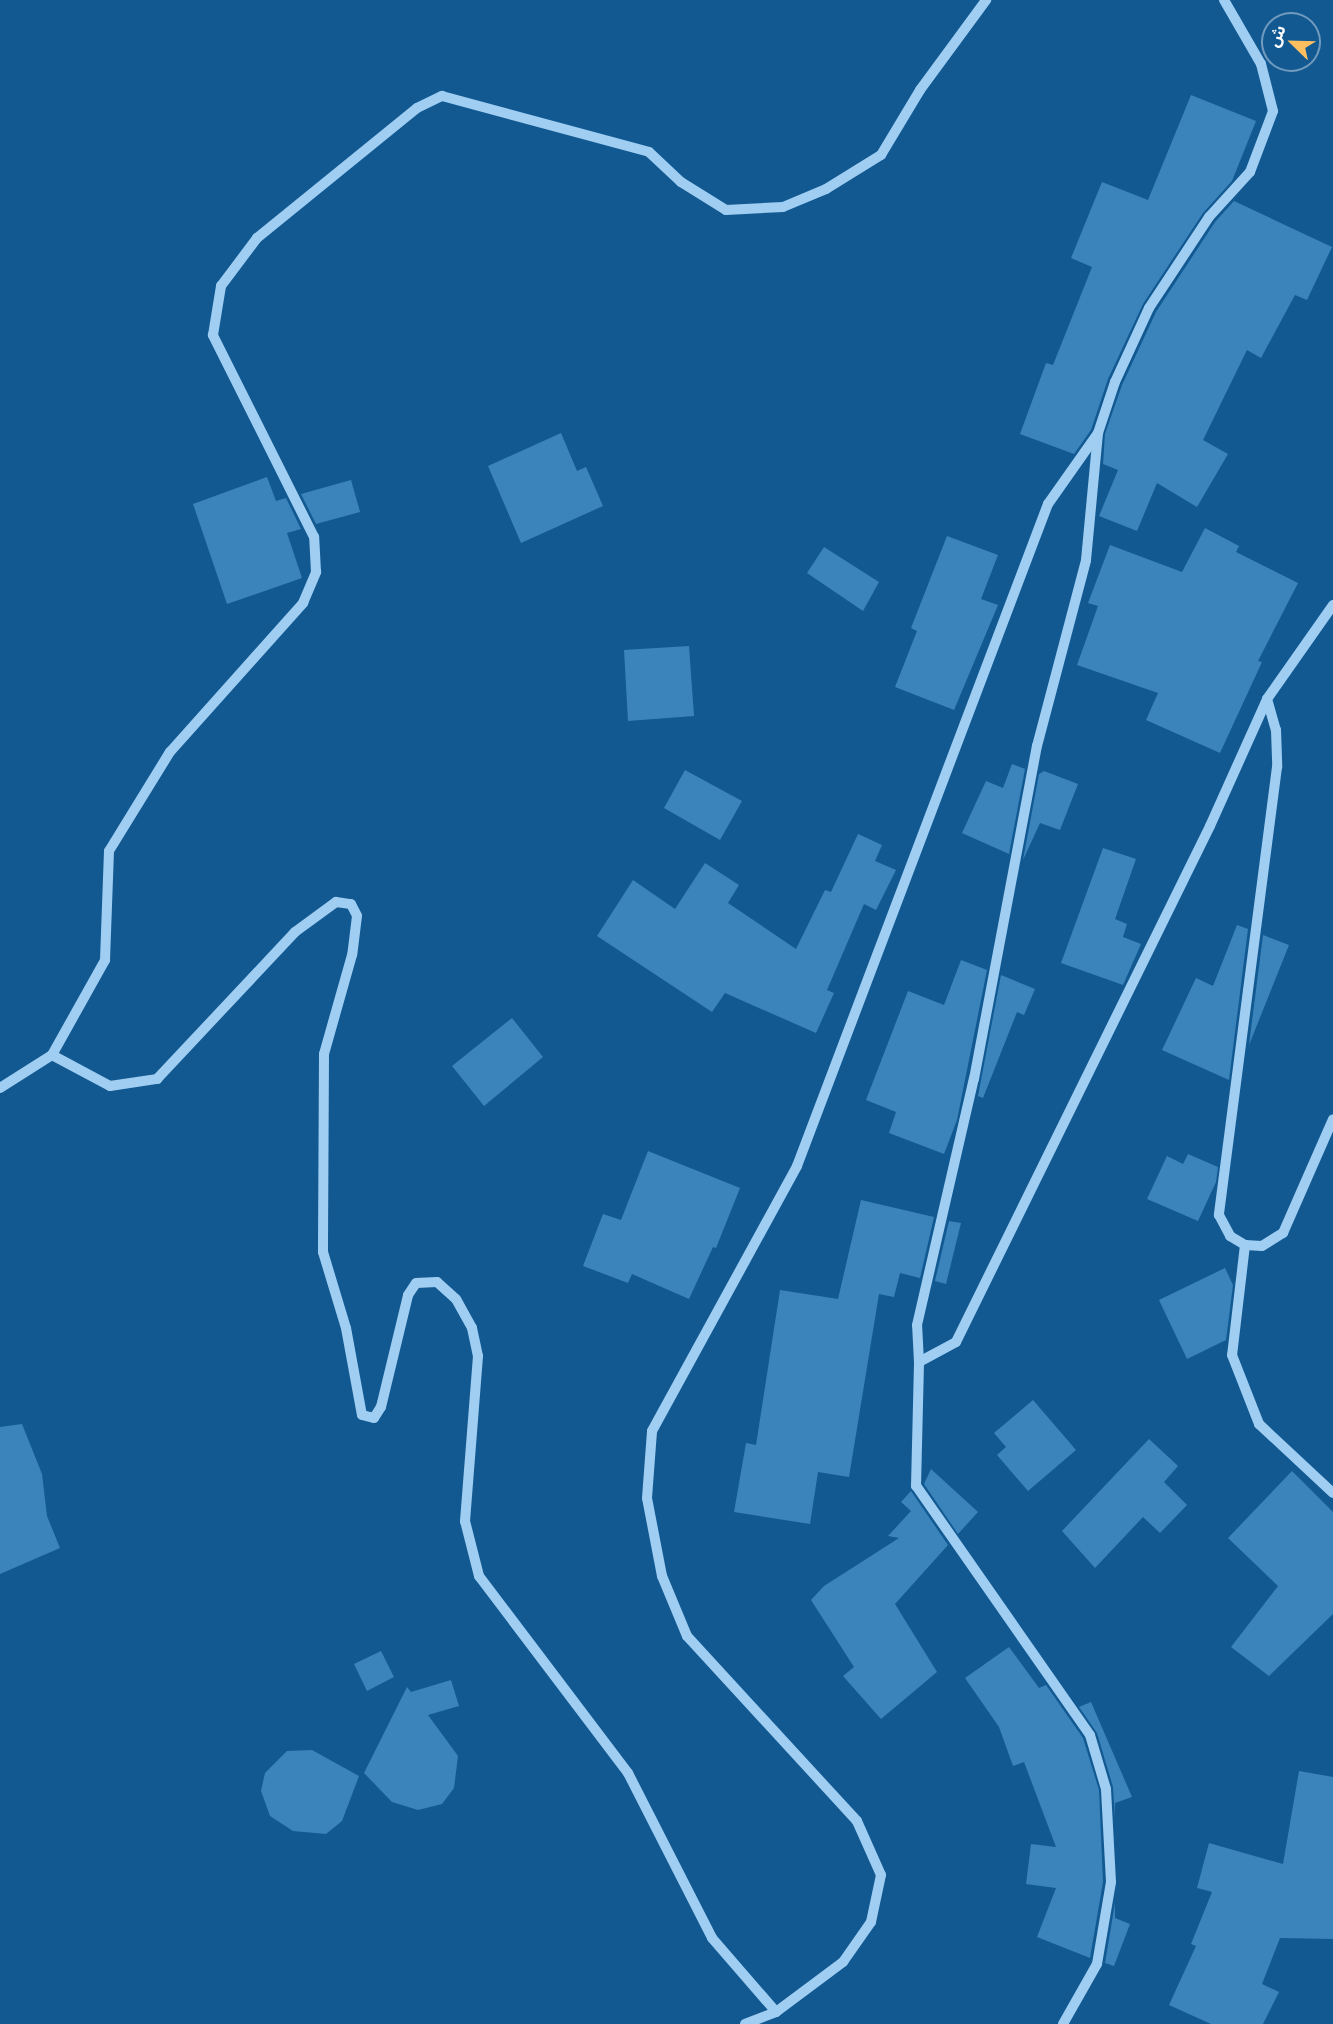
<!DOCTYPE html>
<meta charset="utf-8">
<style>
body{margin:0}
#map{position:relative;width:1333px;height:2024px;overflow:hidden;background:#125992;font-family:"Open Sans","Noto Sans Arabic",sans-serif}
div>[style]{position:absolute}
.building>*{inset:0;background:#3b83bb}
.minor>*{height:10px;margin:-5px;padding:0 5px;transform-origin:5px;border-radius:5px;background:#9fcef2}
span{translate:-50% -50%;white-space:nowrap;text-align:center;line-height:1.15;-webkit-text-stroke:6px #125992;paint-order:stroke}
.north{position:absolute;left:1261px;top:12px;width:60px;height:60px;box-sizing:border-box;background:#125992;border:2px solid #719bbe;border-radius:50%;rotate:293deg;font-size:16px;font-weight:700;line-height:24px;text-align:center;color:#fff}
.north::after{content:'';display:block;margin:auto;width:21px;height:27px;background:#ffbf61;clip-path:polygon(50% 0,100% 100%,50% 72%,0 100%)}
</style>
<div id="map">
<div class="building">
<i style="clip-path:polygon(1191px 95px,1256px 121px,1232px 181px,1203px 213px,1143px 304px,1108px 379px,1091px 430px,1074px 454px,1020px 434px,1046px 363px,1053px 365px,1092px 267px,1071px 258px,1102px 182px,1148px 200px)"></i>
<i style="clip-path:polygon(1234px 201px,1332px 247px,1307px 300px,1295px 295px,1261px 358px,1247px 350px,1203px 440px,1228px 454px,1197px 507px,1157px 483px,1137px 531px,1099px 516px,1118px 470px,1103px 464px,1105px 434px,1122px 385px,1156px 312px,1215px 222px)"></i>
<i style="clip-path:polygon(561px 433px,577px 471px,586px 467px,603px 506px,521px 543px,488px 466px)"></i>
<i style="clip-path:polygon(267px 477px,276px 501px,286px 498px,301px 529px,287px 533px,302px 578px,227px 604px,193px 504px)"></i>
<i style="clip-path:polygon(351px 480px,360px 512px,316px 524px,301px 494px)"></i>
<i style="clip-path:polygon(1205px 528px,1239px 546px,1236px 552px,1298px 583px,1258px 661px,1262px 662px,1220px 753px,1146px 720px,1158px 693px,1077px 665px,1098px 606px,1088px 603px,1110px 545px,1182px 572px)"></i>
<i style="clip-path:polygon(947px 536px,998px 555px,981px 599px,998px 605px,954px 710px,895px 687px,917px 631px,911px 628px)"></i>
<i style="clip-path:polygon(824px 547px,879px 582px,863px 611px,807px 573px)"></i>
<i style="clip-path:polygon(689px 646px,694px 716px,628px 721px,624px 650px)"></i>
<i style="clip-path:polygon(1012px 764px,1025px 769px,1009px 854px,962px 833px,986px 781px,1003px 788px)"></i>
<i style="clip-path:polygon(685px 770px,742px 801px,720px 840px,664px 808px)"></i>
<i style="clip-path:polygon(1044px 771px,1078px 784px,1060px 830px,1040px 823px,1023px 860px,1039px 774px)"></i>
<i style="clip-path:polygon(858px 834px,882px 845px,875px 861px,896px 870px,876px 910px,864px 904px,827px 990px,834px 993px,816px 1033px,725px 993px,712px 1012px,597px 936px,633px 880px,675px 909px,705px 863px,739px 885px,728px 903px,796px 949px,825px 890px,831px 892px)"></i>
<i style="clip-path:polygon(1103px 848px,1136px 859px,1115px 919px,1127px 924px,1123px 937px,1141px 944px,1123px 985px,1061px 963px)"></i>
<i style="clip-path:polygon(1237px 925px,1248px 929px,1229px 1080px,1162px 1050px,1196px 978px,1213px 986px)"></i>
<i style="clip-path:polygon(1263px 935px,1289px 945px,1249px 1045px)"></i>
<i style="clip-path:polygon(961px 960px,987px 970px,957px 1120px,944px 1154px,889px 1133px,896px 1112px,866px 1100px,908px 991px,944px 1005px)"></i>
<i style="clip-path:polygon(1001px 975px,1035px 989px,1024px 1015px,1017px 1012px,983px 1098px,978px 1096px)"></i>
<i style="clip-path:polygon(512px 1018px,543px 1057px,484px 1106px,452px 1066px)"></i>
<i style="clip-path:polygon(648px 1151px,740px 1188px,716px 1248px,713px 1247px,689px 1299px,632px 1274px,628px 1283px,583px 1266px,603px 1214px,621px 1220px)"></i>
<i style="clip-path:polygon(1188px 1154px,1218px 1167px,1216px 1182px,1198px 1221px,1147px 1199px,1167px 1156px,1183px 1164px)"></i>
<i style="clip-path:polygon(861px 1200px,934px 1217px,920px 1278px,900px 1273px,894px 1297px,879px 1294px,849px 1477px,818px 1472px,810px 1524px,734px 1512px,746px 1443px,756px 1445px,780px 1290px,838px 1299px)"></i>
<i style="clip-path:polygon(949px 1221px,961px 1223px,946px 1284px,935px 1281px)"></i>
<i style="clip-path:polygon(1225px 1268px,1233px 1285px,1226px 1340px,1187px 1359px,1159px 1300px)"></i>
<i style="clip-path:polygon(1033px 1400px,1076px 1450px,1028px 1491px,997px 1455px,1006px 1447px,994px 1433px)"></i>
<i style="clip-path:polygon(22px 1424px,42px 1474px,47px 1516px,60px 1548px,0 1574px,0 1427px)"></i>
<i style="clip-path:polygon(1149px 1439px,1178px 1466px,1164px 1482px,1187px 1505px,1160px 1533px,1143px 1517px,1095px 1568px,1062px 1531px)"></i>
<i style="clip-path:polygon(931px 1469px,978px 1512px,958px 1534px,924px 1484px)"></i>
<i style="clip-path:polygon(1292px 1471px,1333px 1512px,1333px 1614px,1269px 1676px,1231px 1647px,1278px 1586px,1228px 1538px)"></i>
<i style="clip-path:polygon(911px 1491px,948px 1545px,895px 1604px,937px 1672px,881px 1719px,843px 1676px,854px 1667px,811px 1600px,824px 1586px,899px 1538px,888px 1536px,911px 1511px,901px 1502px)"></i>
<i style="clip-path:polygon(1009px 1647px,1039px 1688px,1046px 1685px,1083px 1738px,1099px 1790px,1103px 1882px,1090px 1958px,1037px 1937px,1056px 1888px,1026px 1884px,1031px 1844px,1056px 1847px,1024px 1762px,1013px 1766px,999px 1727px,965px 1678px)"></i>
<i style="clip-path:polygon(381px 1651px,394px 1677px,367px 1691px,354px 1664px)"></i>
<i style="clip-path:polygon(451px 1680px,459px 1706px,428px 1715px,458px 1756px,454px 1788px,442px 1804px,418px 1810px,392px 1802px,364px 1773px,407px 1687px,411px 1692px)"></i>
<i style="clip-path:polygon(1091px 1702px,1132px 1797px,1115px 1803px,1115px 1818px,1113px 1787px,1097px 1733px,1079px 1707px)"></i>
<i style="clip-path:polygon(312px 1750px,359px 1776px,342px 1821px,326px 1834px,293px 1831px,270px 1816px,261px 1791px,265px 1773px,287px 1751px)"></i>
<i style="clip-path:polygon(1299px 1771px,1333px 1777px,1333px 1939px,1280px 1938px,1262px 1984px,1279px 1992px,1263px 2024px,1211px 2024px,1169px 2005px,1196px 1946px,1191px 1944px,1212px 1892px,1197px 1888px,1209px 1843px,1283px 1864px)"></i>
<i style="clip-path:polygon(1115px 1903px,1115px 1918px,1130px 1924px,1114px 1966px,1105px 1963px)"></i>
</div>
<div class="minor">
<i style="left:1267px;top:699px;width:32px;rotate:74deg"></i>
<i style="left:1276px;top:730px;width:37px;rotate:88deg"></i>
<i style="left:1277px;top:767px;width:452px;rotate:97.4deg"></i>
<i style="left:1219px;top:1215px;width:24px;rotate:62deg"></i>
<i style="left:1230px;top:1236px;width:17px;rotate:31deg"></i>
<i style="left:1245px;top:1245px;width:111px;rotate:96.7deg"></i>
<i style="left:1232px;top:1355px;width:74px;rotate:68.6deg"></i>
<i style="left:1259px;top:1424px;width:101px;rotate:43deg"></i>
<i style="left:52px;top:1055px;width:66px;rotate:28.1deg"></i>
<i style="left:110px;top:1086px;width:48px;rotate:-8.5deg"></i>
<i style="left:157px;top:1079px;width:202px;rotate:-46.8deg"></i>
<i style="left:295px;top:932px;width:51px;rotate:-36.2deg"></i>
<i style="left:336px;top:902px;width:15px;rotate:8deg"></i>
<i style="left:351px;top:904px;width:13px;rotate:63deg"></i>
<i style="left:357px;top:916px;width:39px;rotate:97deg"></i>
<i style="left:352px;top:955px;width:103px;rotate:105.8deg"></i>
<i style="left:324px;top:1054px;width:198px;rotate:90.3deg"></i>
<i style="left:323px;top:1252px;width:79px;rotate:73.2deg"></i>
<i style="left:346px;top:1328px;width:88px;rotate:79.6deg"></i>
<i style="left:362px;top:1415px;width:12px;rotate:14deg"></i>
<i style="left:374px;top:1418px;width:13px;rotate:-58deg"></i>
<i style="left:381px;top:1407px;width:115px;rotate:-76.4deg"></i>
<i style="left:408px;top:1295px;width:14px;rotate:-56deg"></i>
<i style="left:416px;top:1283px;width:21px;rotate:-3deg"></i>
<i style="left:437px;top:1282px;width:25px;rotate:42deg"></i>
<i style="left:456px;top:1299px;width:33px;rotate:61deg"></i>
<i style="left:472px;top:1328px;width:29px;rotate:78deg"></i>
<i style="left:478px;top:1356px;width:166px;rotate:94.5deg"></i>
<i style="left:465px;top:1521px;width:57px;rotate:75.7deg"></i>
<i style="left:479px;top:1576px;width:247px;rotate:52.9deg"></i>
<i style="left:628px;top:1773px;width:185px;rotate:63deg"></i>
<i style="left:712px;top:1938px;width:98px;rotate:49.1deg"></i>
<i style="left:0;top:1088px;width:62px;rotate:-32.4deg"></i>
<i style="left:52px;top:1055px;width:109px;rotate:-60.8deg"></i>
<i style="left:105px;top:960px;width:109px;rotate:-87.9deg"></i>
<i style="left:109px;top:851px;width:116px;rotate:-58.4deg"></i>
<i style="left:170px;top:752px;width:200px;rotate:-48.2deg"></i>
<i style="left:303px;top:603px;width:34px;rotate:-67deg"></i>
<i style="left:316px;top:572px;width:35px;rotate:-93deg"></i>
<i style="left:314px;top:537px;width:226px;rotate:-116.6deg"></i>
<i style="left:213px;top:335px;width:50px;rotate:-80.7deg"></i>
<i style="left:221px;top:286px;width:60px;rotate:-53.1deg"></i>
<i style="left:257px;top:238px;width:206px;rotate:-39.1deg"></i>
<i style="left:417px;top:108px;width:28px;rotate:-26deg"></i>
<i style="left:442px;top:96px;width:214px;rotate:15.1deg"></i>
<i style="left:649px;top:152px;width:44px;rotate:43.2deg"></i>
<i style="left:681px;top:182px;width:53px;rotate:31.9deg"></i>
<i style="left:726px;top:210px;width:57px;rotate:-3deg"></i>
<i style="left:783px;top:207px;width:47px;rotate:-22.7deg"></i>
<i style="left:826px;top:189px;width:65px;rotate:-31.7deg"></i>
<i style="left:881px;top:155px;width:76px;rotate:-59deg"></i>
<i style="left:920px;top:90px;width:112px;rotate:-53.7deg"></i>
<i style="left:1245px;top:1245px;width:17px;rotate:3deg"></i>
<i style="left:1262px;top:1246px;width:25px;rotate:-32deg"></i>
<i style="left:1283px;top:1233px;width:124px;rotate:-66.3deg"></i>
<i style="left:919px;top:1362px;width:37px;rotate:-93deg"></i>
<i style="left:917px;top:1325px;width:253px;rotate:-77deg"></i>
<i style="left:974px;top:1079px;width:339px;rotate:-79.3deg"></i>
<i style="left:1037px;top:746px;width:192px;rotate:-75.2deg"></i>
<i style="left:1086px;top:560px;width:127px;rotate:-84.6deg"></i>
<i style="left:745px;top:2024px;width:33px;rotate:-21deg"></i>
<i style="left:776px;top:2012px;width:84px;rotate:-36.7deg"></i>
<i style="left:843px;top:1962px;width:49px;rotate:-55deg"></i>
<i style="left:871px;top:1922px;width:48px;rotate:-78deg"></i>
<i style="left:881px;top:1875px;width:59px;rotate:-114deg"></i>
<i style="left:857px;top:1821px;width:251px;rotate:-132.6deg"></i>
<i style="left:687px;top:1636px;width:65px;rotate:-112.6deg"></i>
<i style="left:662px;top:1576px;width:79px;rotate:-100.9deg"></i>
<i style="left:647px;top:1498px;width:67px;rotate:-85.7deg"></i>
<i style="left:652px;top:1431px;width:302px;rotate:-61.3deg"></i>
<i style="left:797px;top:1166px;width:708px;rotate:-69.24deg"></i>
<i style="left:1048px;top:504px;width:87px;rotate:-54.8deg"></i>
<i style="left:1098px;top:433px;width:54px;rotate:-71.6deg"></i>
<i style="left:1115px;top:382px;width:81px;rotate:-65.3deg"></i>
<i style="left:1149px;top:308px;width:109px;rotate:-56.6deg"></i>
<i style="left:1209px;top:217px;width:61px;rotate:-47.7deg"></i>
<i style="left:1250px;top:172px;width:65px;rotate:-69.3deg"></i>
<i style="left:1273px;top:111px;width:49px;rotate:-104.3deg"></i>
<i style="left:1261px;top:64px;width:74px;rotate:-120deg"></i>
<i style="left:1063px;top:2024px;width:69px;rotate:-60.5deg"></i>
<i style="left:1097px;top:1964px;width:83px;rotate:-80.3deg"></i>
<i style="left:1111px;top:1882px;width:93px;rotate:-93.1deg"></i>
<i style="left:1106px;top:1789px;width:56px;rotate:-106.5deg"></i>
<i style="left:1090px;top:1735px;width:304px;rotate:-124.9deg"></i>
<i style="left:916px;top:1486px;width:124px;rotate:-88.6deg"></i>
<i style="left:919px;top:1362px;width:42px;rotate:-28.4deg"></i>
<i style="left:956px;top:1342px;width:575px;rotate:-63.79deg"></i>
<i style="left:1210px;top:826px;width:139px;rotate:-65.8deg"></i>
<i style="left:1267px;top:699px;width:115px;rotate:-54.9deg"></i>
</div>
<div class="north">ش</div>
</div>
